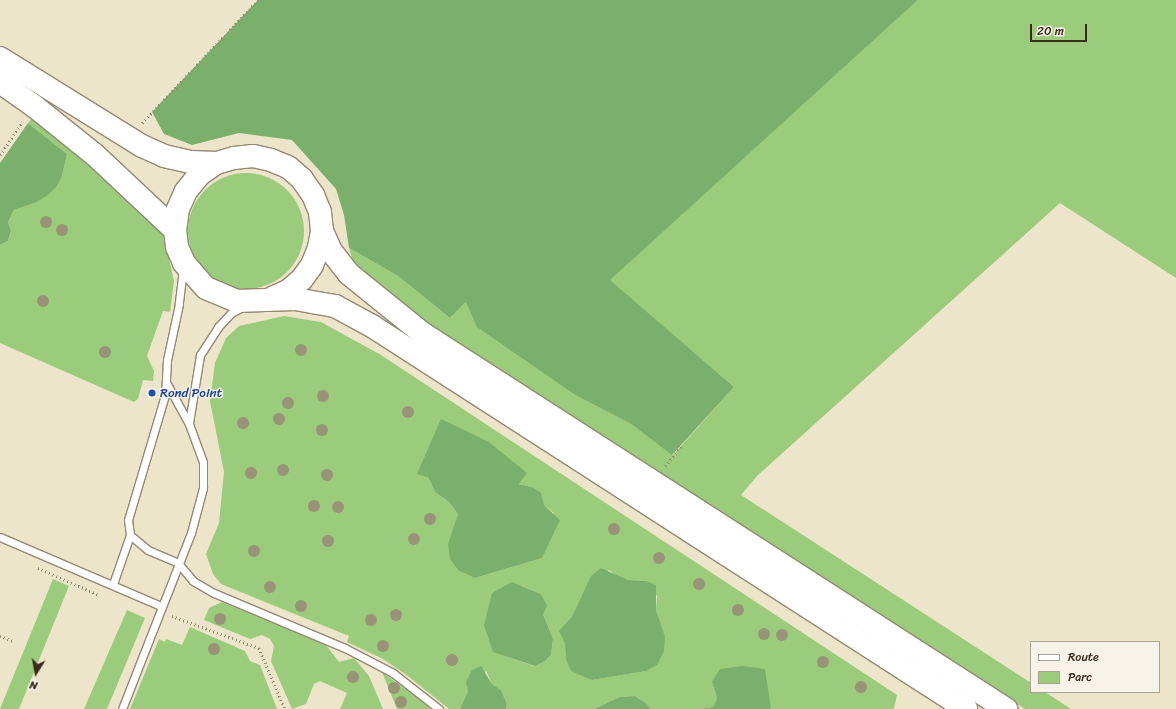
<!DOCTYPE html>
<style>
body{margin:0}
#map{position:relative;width:1176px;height:709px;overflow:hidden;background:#ede5c9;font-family:Sriracha,sans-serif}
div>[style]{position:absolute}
.green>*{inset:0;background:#9acc7c}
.round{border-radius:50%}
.forest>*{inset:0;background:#7bb06c}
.path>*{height:2.5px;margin-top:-1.25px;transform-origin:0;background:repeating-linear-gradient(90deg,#948874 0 1px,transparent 0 4px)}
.roads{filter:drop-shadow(1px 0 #948874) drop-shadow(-1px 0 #948874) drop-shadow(0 1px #948874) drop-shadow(0 -1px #948874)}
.service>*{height:7px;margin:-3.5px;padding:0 3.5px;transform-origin:3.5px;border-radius:3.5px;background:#fff}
.primary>*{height:22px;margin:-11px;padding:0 11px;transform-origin:11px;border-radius:11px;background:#fff}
.trees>*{width:12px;height:12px;margin:-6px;border-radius:50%;background:#989478}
.dots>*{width:11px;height:11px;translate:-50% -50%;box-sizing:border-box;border:2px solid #f7f3e8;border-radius:50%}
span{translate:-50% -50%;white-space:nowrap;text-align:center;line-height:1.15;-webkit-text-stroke:3px #f7f3e8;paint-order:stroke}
.transit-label{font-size:13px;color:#164399}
.left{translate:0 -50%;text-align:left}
.legend{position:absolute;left:1030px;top:641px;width:130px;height:52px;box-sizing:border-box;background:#f7f3e8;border:1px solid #aca397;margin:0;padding:5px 7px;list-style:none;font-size:12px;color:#3b2a1e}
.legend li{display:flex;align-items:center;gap:8px;height:20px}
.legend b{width:20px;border:1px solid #aca397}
.north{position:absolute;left:16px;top:653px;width:40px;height:40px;-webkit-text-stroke:3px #f7f3e8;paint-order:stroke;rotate:191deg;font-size:11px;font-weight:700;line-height:16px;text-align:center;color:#3b2a1e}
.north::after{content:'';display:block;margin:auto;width:14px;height:18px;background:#3b2a1e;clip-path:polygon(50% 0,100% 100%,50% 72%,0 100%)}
.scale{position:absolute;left:1030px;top:24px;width:57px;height:18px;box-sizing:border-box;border:2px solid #3b2a1e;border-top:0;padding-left:5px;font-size:12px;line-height:14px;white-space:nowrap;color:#3b2a1e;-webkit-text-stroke:3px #f7f3e8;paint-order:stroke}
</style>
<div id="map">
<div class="green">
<i style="clip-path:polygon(918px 0,1176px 0,1176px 278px,1060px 203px,757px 476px,741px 495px,1031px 683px,1031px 692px,1045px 692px,1071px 709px,1025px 709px,404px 310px,355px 267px,349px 248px,398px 276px,450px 318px,466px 302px,577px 396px,631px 424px,673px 455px,734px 387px,609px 280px)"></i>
<i style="clip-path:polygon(32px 118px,35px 121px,38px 118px,159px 226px,165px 241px,174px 281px,170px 312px,163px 311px,147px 356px,154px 371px,153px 381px,143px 380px,138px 399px,134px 402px,0 343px,0 245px,8px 241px,11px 232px,8px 222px,14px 210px,35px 203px,62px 176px,67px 154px,28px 123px)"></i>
<i class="round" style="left:188px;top:173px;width:116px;height:116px"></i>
<i style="clip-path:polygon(evenodd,284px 316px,321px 322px,381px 355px,897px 695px,894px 709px,771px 709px,770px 706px,712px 682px,717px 698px,713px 707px,700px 709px,651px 709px,646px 703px,635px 696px,620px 697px,594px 709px,506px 709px,507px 704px,501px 690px,492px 684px,486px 671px,468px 691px,460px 709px,449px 709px,408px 676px,383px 659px,347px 642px,349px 636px,221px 584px,213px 574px,206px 554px,219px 523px,224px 472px,210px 401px,215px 363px,226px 338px,239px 326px,284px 316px,527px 473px,519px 484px,532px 487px,544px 505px,554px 513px,542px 558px,475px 578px,459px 571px,454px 528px,458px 514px,449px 502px,435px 492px,428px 477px,527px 473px,284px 316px,609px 570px,618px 577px,628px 580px,646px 581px,657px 596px,656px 610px,659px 622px,646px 671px,592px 680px,566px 659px,565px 624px,572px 616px,585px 589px,609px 570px,284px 316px,522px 586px,541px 594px,543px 614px,553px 639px,551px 655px,545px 661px,534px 666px,494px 652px,522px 586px)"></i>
<i style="clip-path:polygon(53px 579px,69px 586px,19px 709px,0 709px)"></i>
<i style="clip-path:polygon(222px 602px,326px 645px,339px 662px,354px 658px,369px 676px,383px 709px,340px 709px,347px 693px,320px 681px,314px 684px,306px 704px,292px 709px,271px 661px,274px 646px,270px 639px,262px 635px,250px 639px,204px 620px,209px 608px)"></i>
<i style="clip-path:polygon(127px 610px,145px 618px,107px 709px,84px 709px)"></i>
<i style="clip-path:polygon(190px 627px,245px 651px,250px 661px,260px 665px,277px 709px,130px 709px,159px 639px,165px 642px,166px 639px,182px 645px)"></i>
<i style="clip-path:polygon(382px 672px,427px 705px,430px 709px,397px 709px)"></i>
</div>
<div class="forest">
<i style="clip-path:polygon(258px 0,918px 0,610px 280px,734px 387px,672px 455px,631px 424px,577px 396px,477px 327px,466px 302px,450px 318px,398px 276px,349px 248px,344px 215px,336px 189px,292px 140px,239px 133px,192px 145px,164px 134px,152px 112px)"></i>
<i style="clip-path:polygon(28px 123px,67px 154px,62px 176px,57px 186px,48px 195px,35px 203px,14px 210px,8px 222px,11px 231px,8px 241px,0 245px,0 163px)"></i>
<i style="clip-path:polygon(441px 419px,489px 442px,527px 473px,519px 484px,532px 487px,541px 493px,544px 505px,560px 520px,542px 558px,475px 578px,459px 571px,450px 559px,448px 544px,458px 514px,449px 502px,435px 492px,428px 477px,417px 474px)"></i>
<i style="clip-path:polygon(601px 568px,628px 580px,646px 581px,656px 585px,656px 610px,665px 637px,664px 651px,657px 665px,646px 671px,592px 680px,571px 671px,566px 659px,565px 643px,559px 631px,572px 616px,591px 576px)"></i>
<i style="clip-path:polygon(512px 582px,541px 594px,547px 606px,543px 614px,553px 639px,551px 655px,545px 661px,535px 666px,493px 652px,484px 625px,492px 593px)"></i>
<i style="clip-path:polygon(481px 666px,492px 684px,501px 690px,507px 704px,506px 709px,460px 709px,468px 691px,466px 682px,472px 670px)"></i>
<i style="clip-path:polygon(742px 666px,765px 669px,771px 709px,700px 709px,713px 707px,717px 698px,712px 682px,720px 669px)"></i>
<i style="clip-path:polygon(635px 696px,646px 703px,651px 709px,594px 709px,620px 697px)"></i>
</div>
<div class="path">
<i style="left:142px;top:123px;width:169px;rotate:-46.7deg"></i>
<i style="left:0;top:155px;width:40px;rotate:-56deg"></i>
<i style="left:665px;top:466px;width:26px;rotate:-51deg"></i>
<i style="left:38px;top:568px;width:67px;rotate:23.9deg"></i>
<i style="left:172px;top:616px;width:93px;rotate:20.2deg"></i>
<i style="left:259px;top:648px;width:66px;rotate:66.9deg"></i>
<i style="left:0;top:636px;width:14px;rotate:21deg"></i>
</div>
<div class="roads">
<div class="service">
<i style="left:183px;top:269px;width:35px;rotate:97deg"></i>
<i style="left:179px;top:304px;width:57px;rotate:102.1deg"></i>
<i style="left:167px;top:360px;width:35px;rotate:93deg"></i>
<i style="left:165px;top:395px;width:130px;rotate:106.5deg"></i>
<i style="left:128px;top:520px;width:15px;rotate:82deg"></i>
<i style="left:130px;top:535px;width:23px;rotate:40deg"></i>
<i style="left:148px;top:550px;width:33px;rotate:23deg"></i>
<i style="left:178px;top:563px;width:23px;rotate:50deg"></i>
<i style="left:193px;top:581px;width:24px;rotate:30deg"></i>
<i style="left:214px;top:593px;width:142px;rotate:22.8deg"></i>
<i style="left:345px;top:648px;width:54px;rotate:27.5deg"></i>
<i style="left:393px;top:673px;width:58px;rotate:38deg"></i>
<i style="left:189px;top:423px;width:69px;rotate:-80.8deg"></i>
<i style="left:200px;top:355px;width:33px;rotate:-57deg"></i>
<i style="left:218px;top:327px;width:19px;rotate:-47deg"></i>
<i style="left:231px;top:313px;width:11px;rotate:-27deg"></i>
<i style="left:0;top:537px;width:175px;rotate:23.2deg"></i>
<i style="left:113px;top:584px;width:52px;rotate:-70.9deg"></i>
<i style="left:122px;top:709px;width:189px;rotate:-68.6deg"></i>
<i style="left:191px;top:533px;width:47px;rotate:-75.1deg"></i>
<i style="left:203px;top:488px;width:26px;rotate:-90deg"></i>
<i style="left:203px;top:462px;width:40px;rotate:-110.2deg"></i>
<i style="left:189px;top:424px;width:48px;rotate:-118.7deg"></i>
</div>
<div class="primary">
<i style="left:0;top:58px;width:167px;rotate:31.8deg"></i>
<i style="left:142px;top:146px;width:24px;rotate:24deg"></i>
<i style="left:164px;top:156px;width:28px;rotate:13deg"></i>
<i style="left:191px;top:162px;width:25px;rotate:2deg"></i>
<i style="left:0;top:82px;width:42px;rotate:35.2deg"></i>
<i style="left:34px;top:106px;width:78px;rotate:38.8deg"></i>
<i style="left:95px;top:155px;width:110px;rotate:43.2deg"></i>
<i style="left:322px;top:231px;width:22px;rotate:66deg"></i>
<i style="left:331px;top:251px;width:29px;rotate:52deg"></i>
<i style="left:349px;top:274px;width:94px;rotate:38.9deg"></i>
<i style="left:422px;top:333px;width:695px;rotate:32.77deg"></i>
<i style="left:272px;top:298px;width:17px;rotate:-24deg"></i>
<i style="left:288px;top:291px;width:18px;rotate:-41deg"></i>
<i style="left:302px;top:279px;width:17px;rotate:-54deg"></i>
<i style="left:312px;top:265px;width:18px;rotate:-68deg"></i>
<i style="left:319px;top:248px;width:17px;rotate:-80deg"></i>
<i style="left:322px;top:231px;width:19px;rotate:-96deg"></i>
<i style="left:320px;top:212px;width:18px;rotate:-112deg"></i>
<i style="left:313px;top:195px;width:19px;rotate:-125deg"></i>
<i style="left:302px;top:179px;width:18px;rotate:-139deg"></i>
<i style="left:288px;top:167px;width:18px;rotate:-158deg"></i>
<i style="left:271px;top:160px;width:18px;rotate:-167deg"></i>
<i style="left:253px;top:156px;width:19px;rotate:174deg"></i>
<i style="left:234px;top:158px;width:19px;rotate:164deg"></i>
<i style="left:216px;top:163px;width:21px;rotate:145deg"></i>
<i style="left:199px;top:175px;width:21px;rotate:129deg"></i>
<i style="left:186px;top:191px;width:20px;rotate:114deg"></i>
<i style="left:178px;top:209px;width:21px;rotate:98deg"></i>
<i style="left:175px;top:230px;width:17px;rotate:83deg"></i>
<i style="left:177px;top:247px;width:17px;rotate:66deg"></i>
<i style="left:184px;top:263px;width:33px;rotate:49deg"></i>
<i style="left:206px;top:288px;width:33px;rotate:23deg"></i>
<i style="left:236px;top:301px;width:59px;rotate:-1.9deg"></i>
<i style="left:295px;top:299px;width:41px;rotate:9.9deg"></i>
<i style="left:335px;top:306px;width:42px;rotate:28.4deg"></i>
<i style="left:372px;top:326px;width:707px;rotate:32.81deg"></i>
</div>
</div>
<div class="trees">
<i style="left:46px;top:222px"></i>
<i style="left:62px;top:230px"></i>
<i style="left:43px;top:301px"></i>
<i style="left:301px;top:350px"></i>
<i style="left:105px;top:352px"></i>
<i style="left:323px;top:396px"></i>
<i style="left:288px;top:403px"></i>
<i style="left:408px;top:412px"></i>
<i style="left:279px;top:419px"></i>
<i style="left:243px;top:423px"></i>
<i style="left:322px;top:430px"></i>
<i style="left:283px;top:470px"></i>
<i style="left:251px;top:473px"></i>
<i style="left:327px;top:475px"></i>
<i style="left:314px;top:506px"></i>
<i style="left:338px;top:507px"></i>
<i style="left:430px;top:519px"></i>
<i style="left:614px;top:529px"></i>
<i style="left:414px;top:539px"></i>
<i style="left:328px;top:541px"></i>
<i style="left:254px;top:551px"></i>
<i style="left:659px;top:558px"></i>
<i style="left:699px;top:584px"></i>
<i style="left:270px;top:587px"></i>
<i style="left:301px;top:606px"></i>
<i style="left:738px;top:610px"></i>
<i style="left:396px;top:615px"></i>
<i style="left:220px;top:619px"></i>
<i style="left:371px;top:620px"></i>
<i style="left:764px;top:634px"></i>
<i style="left:782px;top:635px"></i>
<i style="left:383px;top:646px"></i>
<i style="left:214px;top:649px"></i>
<i style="left:452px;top:660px"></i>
<i style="left:823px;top:662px"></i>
<i style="left:353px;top:677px"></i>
<i style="left:861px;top:687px"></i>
<i style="left:394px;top:688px"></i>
<i style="left:401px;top:702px"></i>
</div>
<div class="dots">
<i style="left:152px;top:393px;background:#1a4fb4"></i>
</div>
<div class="transit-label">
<span class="left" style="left:160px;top:393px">Rond Point</span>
</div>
<ul class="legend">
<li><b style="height:5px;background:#fff"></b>Route</li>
<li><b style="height:11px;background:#9acc7c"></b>Parc</li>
</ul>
<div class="north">N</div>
<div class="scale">20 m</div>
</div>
